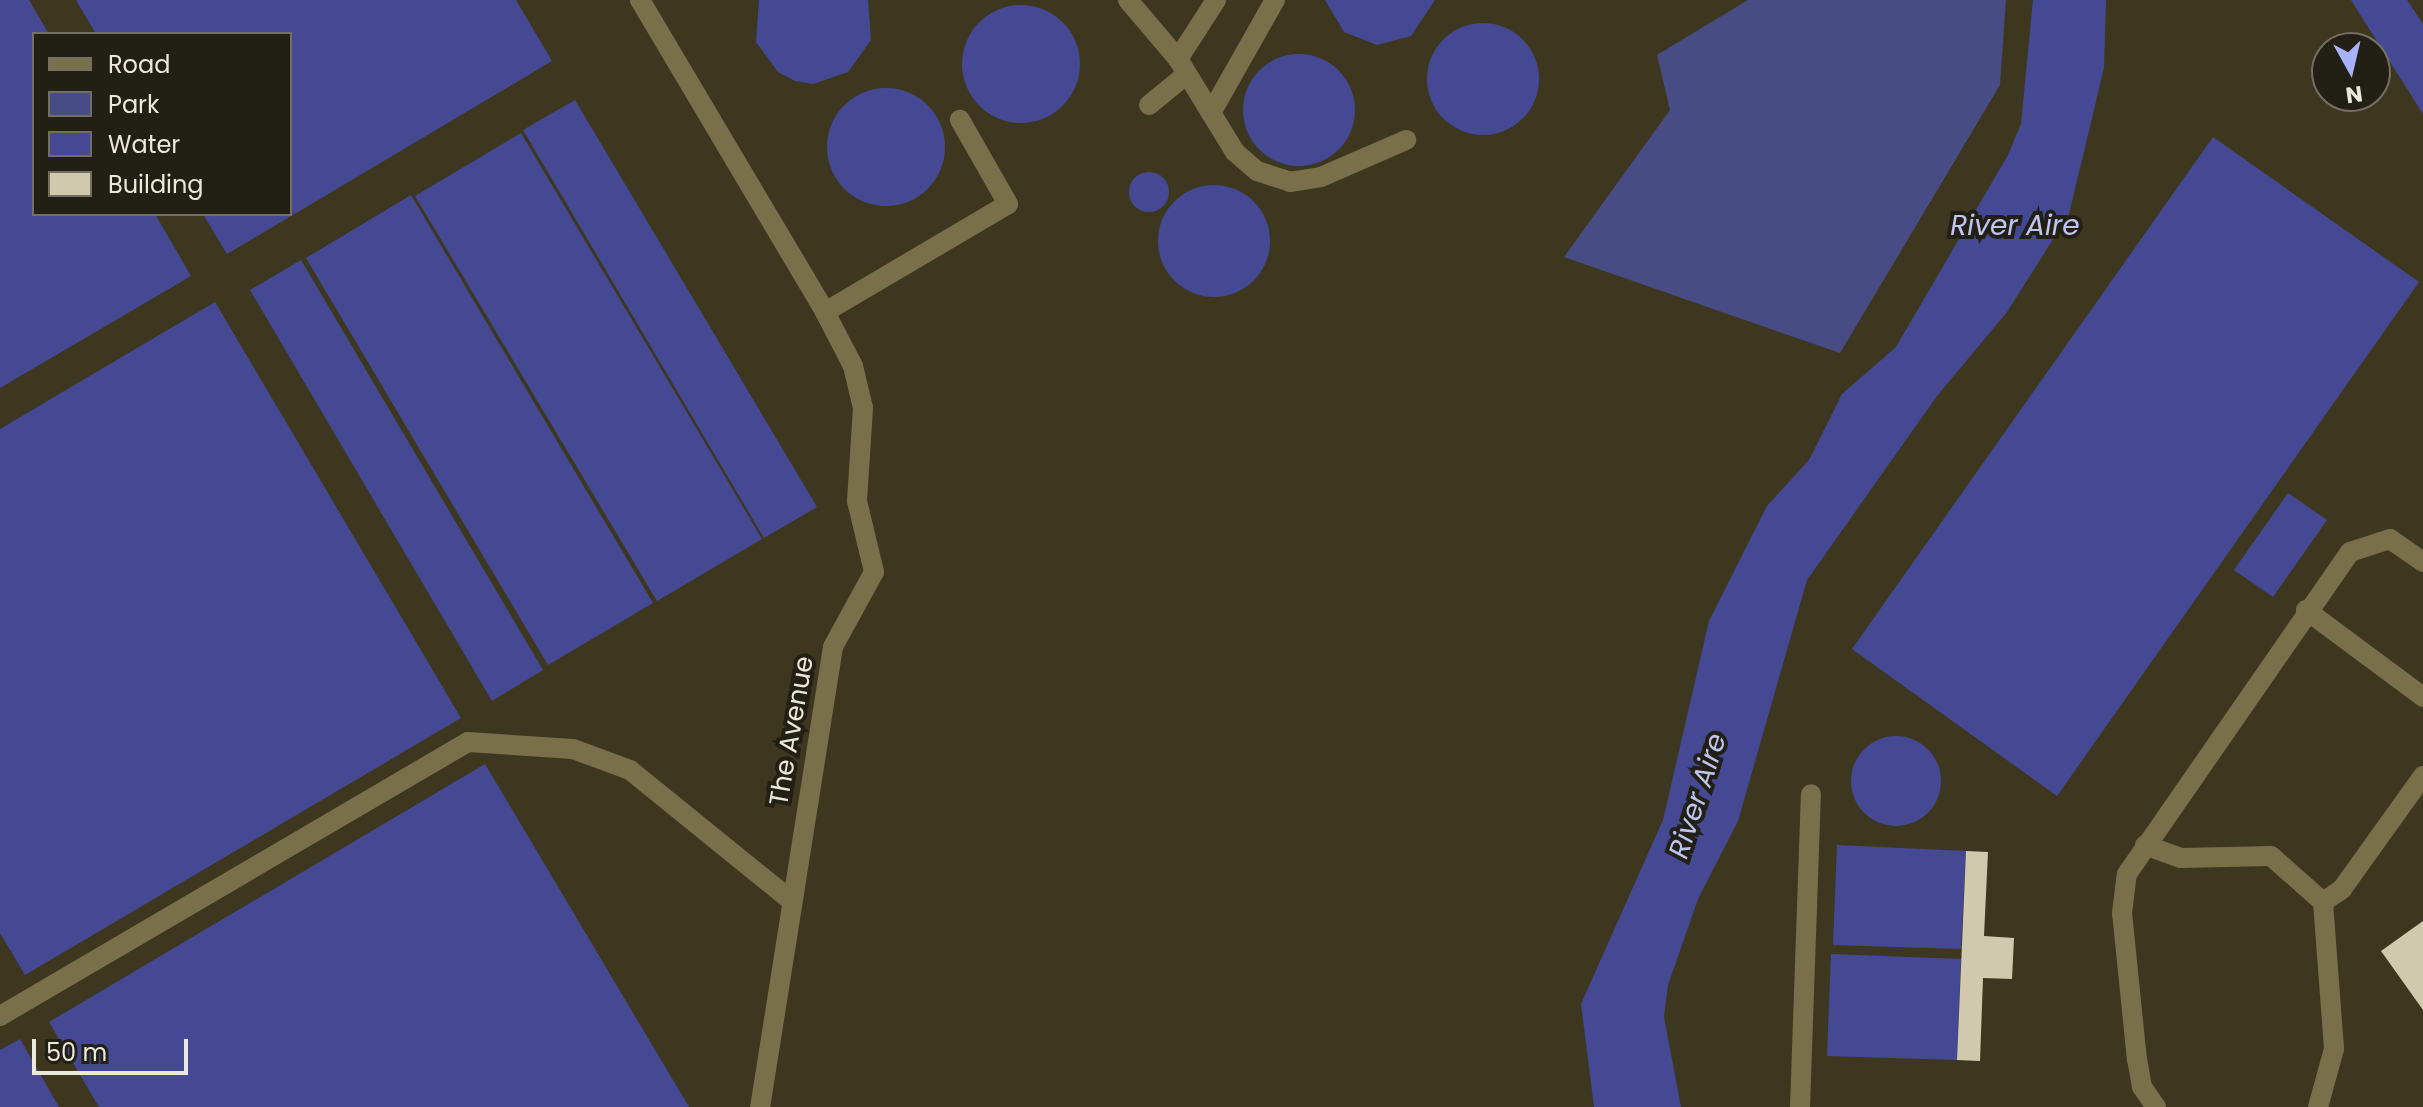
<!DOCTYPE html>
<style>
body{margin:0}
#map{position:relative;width:2423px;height:1107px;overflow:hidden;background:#3e3720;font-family:Poppins,sans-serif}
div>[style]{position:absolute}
.green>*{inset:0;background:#474c84}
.water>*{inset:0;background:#454994}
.round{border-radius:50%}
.building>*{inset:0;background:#d1c9ad}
.minor>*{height:20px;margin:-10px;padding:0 10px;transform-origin:10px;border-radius:10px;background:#796f4a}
span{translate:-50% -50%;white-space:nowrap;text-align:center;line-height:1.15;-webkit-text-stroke:8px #221f14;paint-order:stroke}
.street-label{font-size:26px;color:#ece8da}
.water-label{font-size:28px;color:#bfc5f0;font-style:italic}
.legend{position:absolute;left:32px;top:32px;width:260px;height:184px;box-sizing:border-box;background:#221f14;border:2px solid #736f63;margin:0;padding:10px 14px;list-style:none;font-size:24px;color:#ece8da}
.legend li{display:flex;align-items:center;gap:16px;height:40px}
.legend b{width:40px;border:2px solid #736f63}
.north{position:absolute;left:2311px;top:32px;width:80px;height:80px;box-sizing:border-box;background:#221f14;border:2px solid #736f63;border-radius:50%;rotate:172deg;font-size:22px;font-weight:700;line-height:32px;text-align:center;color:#ece8da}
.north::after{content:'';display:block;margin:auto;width:28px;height:36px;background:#a7b1fc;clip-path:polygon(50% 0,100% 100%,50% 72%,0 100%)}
.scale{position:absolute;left:32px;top:1039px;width:156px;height:36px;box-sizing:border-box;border:4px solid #ece8da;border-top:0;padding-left:10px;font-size:24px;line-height:28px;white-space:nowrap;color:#ece8da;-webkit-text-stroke:6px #221f14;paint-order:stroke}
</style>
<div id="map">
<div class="green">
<i style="clip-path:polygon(1748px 0,2006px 0,2000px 85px,1840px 353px,1564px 257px,1670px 110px,1657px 55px)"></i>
</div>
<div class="water">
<i style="clip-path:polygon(0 0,29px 0,49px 34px,34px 34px,34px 214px,155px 214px,191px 276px,0 388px)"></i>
<i style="clip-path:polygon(76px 0,516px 0,552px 61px,227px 254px,203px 214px,290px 214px,290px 34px,96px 34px)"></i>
<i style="clip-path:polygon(759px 0,868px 0,871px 40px,848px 72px,813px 84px,795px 81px,778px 72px,756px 42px)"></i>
<i style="clip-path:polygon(1325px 0,1435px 0,1411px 36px,1377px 45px,1344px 32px)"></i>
<i style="clip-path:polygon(2033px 0,2106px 0,2104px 68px,2069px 214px,2007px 312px,1937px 396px,1807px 580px,1738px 821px,1698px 899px,1668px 985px,1664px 1017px,1681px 1107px,1594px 1107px,1581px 1004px,1663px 820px,1709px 621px,1767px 506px,1809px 460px,1842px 394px,1896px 347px,2008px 155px,2021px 124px)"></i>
<i style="clip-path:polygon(2351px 0,2407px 0,2423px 24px,2423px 114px)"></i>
<i class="round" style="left:962px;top:5px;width:118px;height:118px"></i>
<i class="round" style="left:1427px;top:23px;width:112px;height:112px"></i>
<i class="round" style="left:1243px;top:54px;width:112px;height:112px"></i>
<i class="round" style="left:827px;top:88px;width:118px;height:118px"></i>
<i style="clip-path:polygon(575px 100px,817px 507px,764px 538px,523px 130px)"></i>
<i style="clip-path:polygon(521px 133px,762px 539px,657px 601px,415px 196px)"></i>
<i style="clip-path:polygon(2213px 137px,2419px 282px,2057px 796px,1852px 649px)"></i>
<i class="round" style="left:1129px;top:172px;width:40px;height:40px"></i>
<i class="round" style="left:1158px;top:185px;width:112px;height:112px"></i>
<i style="clip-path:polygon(411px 195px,653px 603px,548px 665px,306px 258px)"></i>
<i style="clip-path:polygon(301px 260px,543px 670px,492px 701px,250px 290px)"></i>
<i style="clip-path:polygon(215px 302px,461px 718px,25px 975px,0 933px,0 429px)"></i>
<i style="clip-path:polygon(2288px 493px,2327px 520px,2273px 597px,2234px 570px)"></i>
<i class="round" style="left:1851px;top:736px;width:90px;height:90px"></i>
<i style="clip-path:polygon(485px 764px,689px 1107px,99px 1107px,49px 1022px)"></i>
<i style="clip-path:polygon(1837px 845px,1966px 851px,1961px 949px,1833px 945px)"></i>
<i style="clip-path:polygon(1831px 954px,1961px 959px,1957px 1060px,1827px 1056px)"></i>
<i style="clip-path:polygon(20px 1039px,59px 1107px,0 1107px,0 1050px)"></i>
</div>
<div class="building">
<i style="clip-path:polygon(1966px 851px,1988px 852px,1984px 936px,2014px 938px,2012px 979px,1983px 978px,1980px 1061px,1957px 1060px)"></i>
<i style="clip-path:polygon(2423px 921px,2423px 1010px,2381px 951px)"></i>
</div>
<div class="minor">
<i style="left:640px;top:0;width:363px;rotate:59.3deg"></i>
<i style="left:825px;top:312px;width:61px;rotate:62.6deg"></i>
<i style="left:853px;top:366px;width:43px;rotate:76.6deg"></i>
<i style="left:863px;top:408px;width:93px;rotate:93.7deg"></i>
<i style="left:857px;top:501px;width:73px;rotate:76.5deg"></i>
<i style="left:874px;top:572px;width:85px;rotate:118.7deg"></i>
<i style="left:833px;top:647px;width:466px;rotate:99deg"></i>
<i style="left:1128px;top:0;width:77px;rotate:49.7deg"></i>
<i style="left:1178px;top:59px;width:109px;rotate:58.5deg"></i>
<i style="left:1235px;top:152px;width:29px;rotate:41deg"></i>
<i style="left:1257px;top:171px;width:35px;rotate:18deg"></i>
<i style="left:1290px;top:182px;width:31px;rotate:-9deg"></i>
<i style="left:1321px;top:177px;width:93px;rotate:-23.5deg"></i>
<i style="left:1178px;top:59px;width:70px;rotate:-57.2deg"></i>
<i style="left:1149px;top:105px;width:49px;rotate:-39.2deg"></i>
<i style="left:1211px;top:113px;width:130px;rotate:-60.5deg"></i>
<i style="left:825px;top:312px;width:212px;rotate:-30.5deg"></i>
<i style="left:1008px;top:204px;width:97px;rotate:-119.7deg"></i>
<i style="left:2306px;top:610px;width:146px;rotate:36.6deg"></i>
<i style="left:2145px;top:845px;width:38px;rotate:20deg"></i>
<i style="left:2181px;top:858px;width:90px;rotate:-1.3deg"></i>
<i style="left:2271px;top:856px;width:69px;rotate:41.5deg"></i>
<i style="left:2323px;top:902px;width:147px;rotate:85.7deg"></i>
<i style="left:2334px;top:1049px;width:60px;rotate:105.4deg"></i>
<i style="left:2323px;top:902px;width:23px;rotate:-34deg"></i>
<i style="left:2342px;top:889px;width:139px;rotate:-54.4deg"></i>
<i style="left:0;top:1016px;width:542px;rotate:-30.35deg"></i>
<i style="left:468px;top:742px;width:105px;rotate:3.8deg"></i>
<i style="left:573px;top:749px;width:61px;rotate:20.2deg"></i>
<i style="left:630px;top:770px;width:203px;rotate:39deg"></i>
<i style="left:1800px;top:1107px;width:313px;rotate:-88deg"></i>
<i style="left:2156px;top:1107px;width:24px;rotate:-125deg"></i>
<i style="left:2142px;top:1087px;width:27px;rotate:-100deg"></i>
<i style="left:2137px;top:1060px;width:148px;rotate:-95.8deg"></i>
<i style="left:2122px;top:913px;width:39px;rotate:-83deg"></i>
<i style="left:2127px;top:874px;width:392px;rotate:-55.3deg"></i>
<i style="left:2350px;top:552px;width:42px;rotate:-18deg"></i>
<i style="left:2390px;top:539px;width:40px;rotate:34.9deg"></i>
</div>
<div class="street-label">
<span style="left:792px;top:731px;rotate:-80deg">The Avenue</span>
</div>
<div class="water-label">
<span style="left:2015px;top:226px">River Aire</span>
<span style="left:1698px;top:796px;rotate:-72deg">River Aire</span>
</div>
<ul class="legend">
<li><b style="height:10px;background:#796f4a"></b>Road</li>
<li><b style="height:22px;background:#474c84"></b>Park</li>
<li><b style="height:22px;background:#454994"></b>Water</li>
<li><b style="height:22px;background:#d1c9ad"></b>Building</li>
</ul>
<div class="north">N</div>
<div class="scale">50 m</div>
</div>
